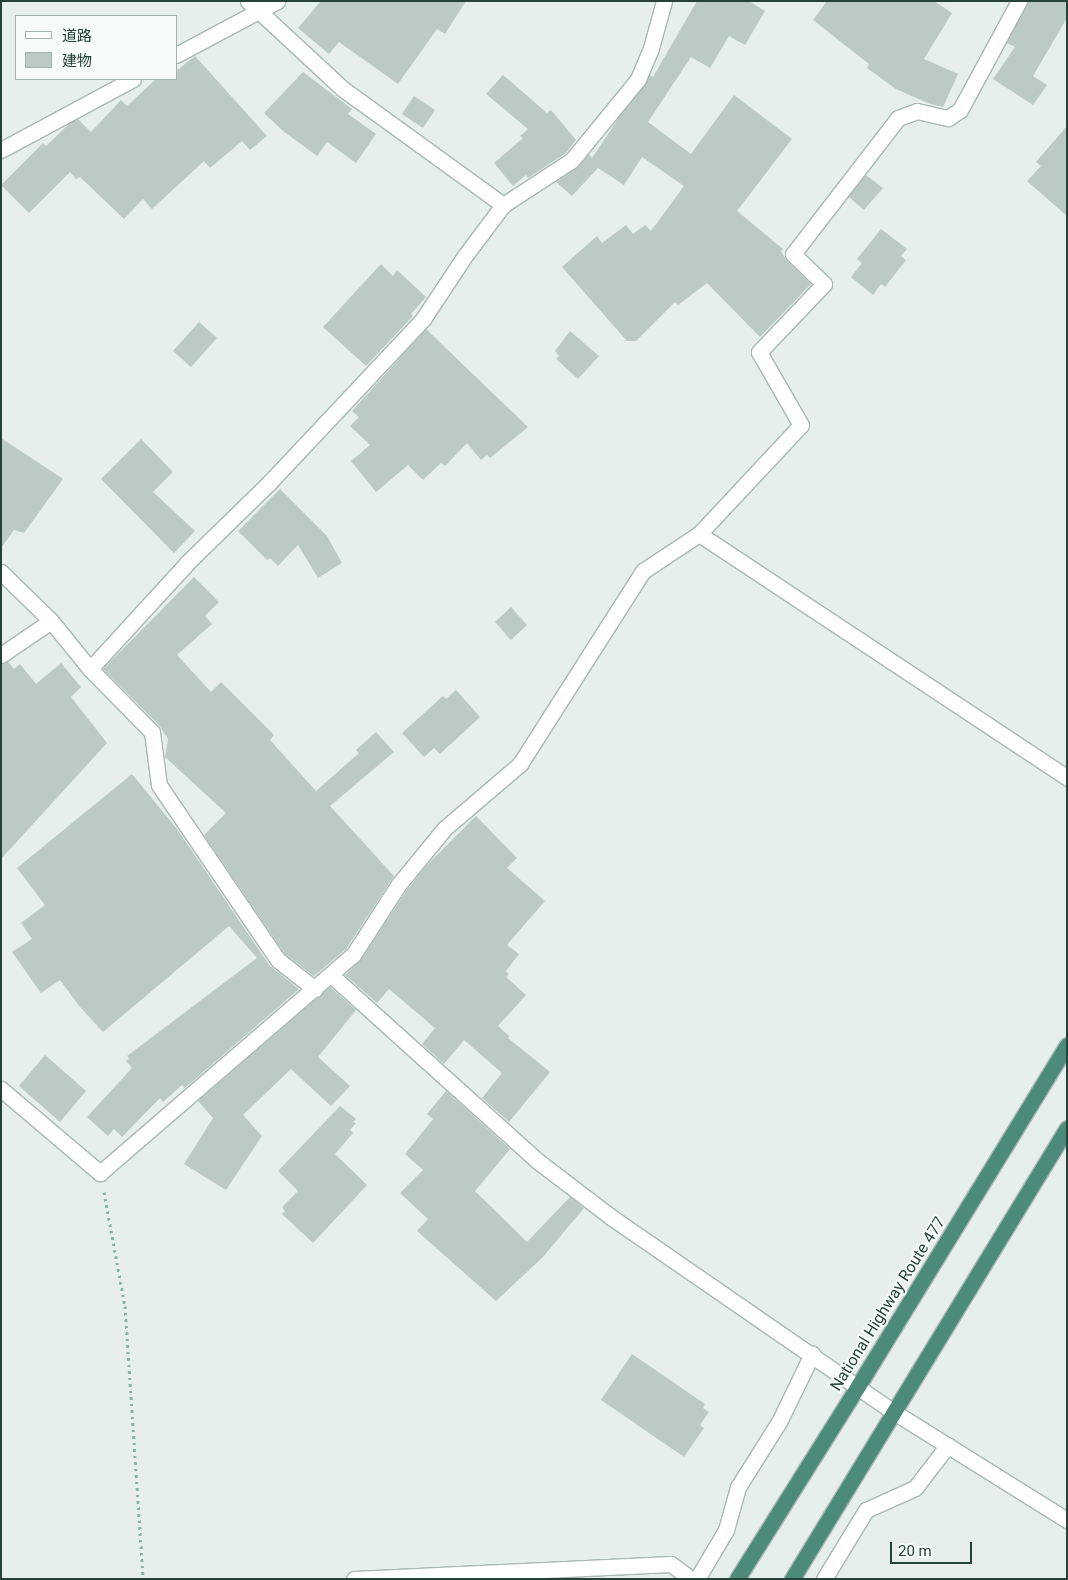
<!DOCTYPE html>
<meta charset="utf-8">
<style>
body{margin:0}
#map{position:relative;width:1068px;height:1580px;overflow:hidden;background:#e6efeb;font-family:Roboto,"Noto Sans JP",sans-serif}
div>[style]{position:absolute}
.building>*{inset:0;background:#bbcac4}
.path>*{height:3px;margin-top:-1.5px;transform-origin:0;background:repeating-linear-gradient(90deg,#86b3a5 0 2.5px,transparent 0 6.5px)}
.roads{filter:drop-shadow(1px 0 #a8b8b2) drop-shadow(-1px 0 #a8b8b2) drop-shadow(0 1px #a8b8b2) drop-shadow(0 -1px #a8b8b2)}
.minor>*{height:15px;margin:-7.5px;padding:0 7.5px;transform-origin:7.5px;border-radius:7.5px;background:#fff}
.trunk>*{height:15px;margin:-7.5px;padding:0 7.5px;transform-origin:7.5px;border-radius:7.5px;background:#4c8a7c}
span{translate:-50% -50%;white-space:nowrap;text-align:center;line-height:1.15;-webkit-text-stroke:4px #f7fbf9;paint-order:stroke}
.street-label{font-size:16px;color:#24423a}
.frame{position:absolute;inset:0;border:2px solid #24423a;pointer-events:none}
.legend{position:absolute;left:15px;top:15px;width:162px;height:65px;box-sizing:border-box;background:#f7fbf9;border:1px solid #a3b1ad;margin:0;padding:6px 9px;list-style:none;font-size:15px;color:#24423a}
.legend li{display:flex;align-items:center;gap:10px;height:25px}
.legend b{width:25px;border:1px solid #a3b1ad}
.scale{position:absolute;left:890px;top:1542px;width:82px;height:22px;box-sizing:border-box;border:2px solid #24423a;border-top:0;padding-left:6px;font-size:15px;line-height:18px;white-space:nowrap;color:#24423a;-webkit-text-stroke:4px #f7fbf9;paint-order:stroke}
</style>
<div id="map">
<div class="building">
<i style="clip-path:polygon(321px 1px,466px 1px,445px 34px,437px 29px,398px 84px,339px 42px,329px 54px,298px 28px)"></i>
<i style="clip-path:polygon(697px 1px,749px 1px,765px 11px,745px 45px,729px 36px,710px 68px,691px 57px,648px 122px,691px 154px,734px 95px,792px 139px,737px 211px,783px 249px,781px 251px,786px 260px,811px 284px,760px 337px,707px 283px,678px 305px,675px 302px,636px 341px,627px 341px,562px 267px,597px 236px,602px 243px,626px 225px,633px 234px,645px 225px,651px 231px,684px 186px,642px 157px,624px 185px,598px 168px,572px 196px,556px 182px,577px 168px,589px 154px,592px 158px,624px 110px,645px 85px,650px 75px,653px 77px)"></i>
<i style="clip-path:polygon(827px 1px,934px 1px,952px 13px,924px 59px,958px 74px,943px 107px,930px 104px,896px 89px,867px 68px,869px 64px,813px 20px)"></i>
<i style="clip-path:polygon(1028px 1px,1067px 1px,1067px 18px,1033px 76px,1047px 85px,1033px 105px,993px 79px,1015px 47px,1007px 43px)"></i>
<i style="clip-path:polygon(195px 56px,267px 136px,250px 150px,242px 141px,210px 168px,204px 161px,152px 209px,143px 199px,124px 219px,80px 177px,76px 179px,70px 172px,29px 213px,1px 185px,43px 143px,46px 146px,69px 124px,78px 119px,91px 132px,121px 100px,127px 106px,156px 79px,176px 79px,176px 71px)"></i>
<i style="clip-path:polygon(303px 72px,352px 109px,348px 114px,376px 134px,356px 163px,327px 142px,317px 156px,283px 131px,264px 113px)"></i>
<i style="clip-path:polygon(503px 75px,547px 113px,551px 110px,576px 140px,566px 153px,528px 178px,526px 175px,513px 186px,494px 163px,523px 138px,520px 136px,528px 129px,486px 94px)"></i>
<i style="clip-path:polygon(414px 96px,435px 110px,423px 128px,402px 114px)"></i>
<i style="clip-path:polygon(1067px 126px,1067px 216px,1027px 181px,1041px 166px,1036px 162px)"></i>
<i style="clip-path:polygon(866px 175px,883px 188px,864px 210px,849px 197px)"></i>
<i style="clip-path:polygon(881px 229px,907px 249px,901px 256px,906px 260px,885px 287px,881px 284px,873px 295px,851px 277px,862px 263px,857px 259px)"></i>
<i style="clip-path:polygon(381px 264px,393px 276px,397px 270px,426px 297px,411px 314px,413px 316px,366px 366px,323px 327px)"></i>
<i style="clip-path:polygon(199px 322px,217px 338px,191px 367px,173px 351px)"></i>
<i style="clip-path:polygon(426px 329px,528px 427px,490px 458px,487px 455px,481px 460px,467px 443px,445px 466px,441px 463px,423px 480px,408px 465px,376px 492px,351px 461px,370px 445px,350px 426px,359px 417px,352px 411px)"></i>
<i style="clip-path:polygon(570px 331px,599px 356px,578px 379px,556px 359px,559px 356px,555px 351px)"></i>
<i style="clip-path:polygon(1px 438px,63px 479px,24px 533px,14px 530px,1px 548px)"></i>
<i style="clip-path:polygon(141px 439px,173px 472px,153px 492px,195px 531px,174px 553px,101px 479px)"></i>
<i style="clip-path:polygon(280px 489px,327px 536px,342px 563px,318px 578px,298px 545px,278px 566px,270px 558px,267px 560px,238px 531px)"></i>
<i style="clip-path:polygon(194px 577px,219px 602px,205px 616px,212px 624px,177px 655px,211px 692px,221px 682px,274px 735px,270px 740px,316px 791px,359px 753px,356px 750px,376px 732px,394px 752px,330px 806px,394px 876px,346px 949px,314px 976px,285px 954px,204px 835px,226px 813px,165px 757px,168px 739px,159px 725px,103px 669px)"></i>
<i style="clip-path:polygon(511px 607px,527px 625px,511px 640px,495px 622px)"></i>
<i style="clip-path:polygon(8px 662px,14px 669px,20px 664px,36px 684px,61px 663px,81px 687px,71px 697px,107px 743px,1px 859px,1px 664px)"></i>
<i style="clip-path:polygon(456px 690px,480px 717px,440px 754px,434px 748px,424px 757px,402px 733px,443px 696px,446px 699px)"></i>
<i style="clip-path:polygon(132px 774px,177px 829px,270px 966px,299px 989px,185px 1088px,182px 1085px,163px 1102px,160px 1098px,122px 1137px,114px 1129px,108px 1136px,87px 1117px,132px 1068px,126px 1061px,129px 1059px,127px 1056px,257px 958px,229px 926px,103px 1032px,80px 1007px,60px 980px,41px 993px,12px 952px,32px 939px,21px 923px,45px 905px,17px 868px)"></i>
<i style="clip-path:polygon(476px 816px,517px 858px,507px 868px,545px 901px,507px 945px,519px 954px,506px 971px,509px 974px,506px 977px,526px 995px,498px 1026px,509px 1036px,508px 1038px,550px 1072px,509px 1122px,482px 1098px,502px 1073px,464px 1040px,444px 1064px,422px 1044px,435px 1028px,389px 989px,377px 1003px,345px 975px,361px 960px,407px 890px,427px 865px)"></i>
<i style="clip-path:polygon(330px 987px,356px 1010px,318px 1057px,350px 1086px,331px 1106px,291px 1069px,243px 1115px,262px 1136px,226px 1190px,184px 1164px,213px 1118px,198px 1101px)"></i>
<i style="clip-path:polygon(45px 1055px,86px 1091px,60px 1122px,19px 1086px)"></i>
<i style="clip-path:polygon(446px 1091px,510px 1149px,475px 1191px,527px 1242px,570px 1197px,584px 1208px,543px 1257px,496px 1301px,417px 1231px,428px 1219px,400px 1193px,423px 1170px,405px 1154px,433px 1119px,427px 1114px)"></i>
<i style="clip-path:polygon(340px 1106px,356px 1119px,353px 1122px,356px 1123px,350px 1130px,353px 1133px,335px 1154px,367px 1185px,313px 1243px,282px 1214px,285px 1211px,282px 1207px,298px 1191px,278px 1171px)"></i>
<i style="clip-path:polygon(632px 1354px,705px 1404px,703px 1408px,709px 1412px,700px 1425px,704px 1428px,684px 1457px,601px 1400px)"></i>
</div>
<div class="path">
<i style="left:104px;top:1192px;width:116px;rotate:79.6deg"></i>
<i style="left:125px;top:1306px;width:274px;rotate:86.2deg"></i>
</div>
<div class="roads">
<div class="minor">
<i style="left:248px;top:1px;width:129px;rotate:42.8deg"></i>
<i style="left:343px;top:89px;width:198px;rotate:35.9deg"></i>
<i style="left:176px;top:55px;width:115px;rotate:-28.1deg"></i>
<i style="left:1px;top:150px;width:150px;rotate:-28.3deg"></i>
<i style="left:699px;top:534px;width:442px;rotate:33.5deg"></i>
<i style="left:1px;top:572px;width:70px;rotate:44.4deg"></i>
<i style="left:51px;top:621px;width:62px;rotate:50.9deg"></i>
<i style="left:90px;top:669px;width:88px;rotate:45.5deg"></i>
<i style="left:152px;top:732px;width:53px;rotate:82.5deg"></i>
<i style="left:159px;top:785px;width:212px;rotate:55.8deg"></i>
<i style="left:278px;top:960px;width:47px;rotate:38.1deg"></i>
<i style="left:1px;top:655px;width:60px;rotate:-34.2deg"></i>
<i style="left:90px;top:669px;width:144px;rotate:-47.5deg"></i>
<i style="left:187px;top:563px;width:115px;rotate:-44.3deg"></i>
<i style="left:269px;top:483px;width:225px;rotate:-46.8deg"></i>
<i style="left:423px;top:319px;width:74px;rotate:-56.5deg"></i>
<i style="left:464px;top:257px;width:65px;rotate:-53.1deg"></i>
<i style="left:503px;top:205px;width:82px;rotate:-33.1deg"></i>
<i style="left:572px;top:160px;width:104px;rotate:-50.8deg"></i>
<i style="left:638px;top:79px;width:34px;rotate:-67deg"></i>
<i style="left:651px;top:48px;width:49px;rotate:-74.5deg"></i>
<i style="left:331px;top:975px;width:280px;rotate:42deg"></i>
<i style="left:539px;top:1162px;width:91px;rotate:37.4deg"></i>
<i style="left:611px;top:1217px;width:344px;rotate:34.6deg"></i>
<i style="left:894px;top:1412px;width:204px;rotate:32deg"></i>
<i style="left:1px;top:1089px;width:130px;rotate:40.3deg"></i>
<i style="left:100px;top:1173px;width:334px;rotate:-40.8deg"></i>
<i style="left:353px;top:955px;width:85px;rotate:-57.1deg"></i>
<i style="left:399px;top:884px;width:72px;rotate:-50.6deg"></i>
<i style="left:445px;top:828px;width:99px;rotate:-40.5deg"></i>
<i style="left:520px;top:764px;width:229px;rotate:-57.5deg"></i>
<i style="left:643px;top:571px;width:67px;rotate:-33.5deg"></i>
<i style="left:699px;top:534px;width:149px;rotate:-46.9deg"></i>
<i style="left:801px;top:425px;width:84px;rotate:-119.9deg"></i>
<i style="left:759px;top:352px;width:94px;rotate:-46.3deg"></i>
<i style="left:824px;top:284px;width:43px;rotate:-135.9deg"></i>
<i style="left:793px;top:254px;width:172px;rotate:-52.3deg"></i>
<i style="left:898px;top:118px;width:20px;rotate:-20deg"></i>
<i style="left:917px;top:111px;width:32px;rotate:13deg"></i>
<i style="left:948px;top:118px;width:14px;rotate:-34deg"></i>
<i style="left:960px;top:110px;width:124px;rotate:-61.6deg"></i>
<i style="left:354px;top:1579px;width:317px;rotate:-2.7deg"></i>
<i style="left:671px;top:1564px;width:25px;rotate:37deg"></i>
<i style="left:697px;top:1579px;width:57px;rotate:-59.4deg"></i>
<i style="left:726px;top:1530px;width:45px;rotate:-74.4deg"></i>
<i style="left:738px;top:1487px;width:77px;rotate:-57.8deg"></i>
<i style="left:779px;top:1422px;width:76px;rotate:-64.1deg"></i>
<i style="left:824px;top:1579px;width:81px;rotate:-58.7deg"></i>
<i style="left:866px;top:1510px;width:54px;rotate:-24.2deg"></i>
<i style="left:915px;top:1488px;width:54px;rotate:-52.5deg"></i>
</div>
<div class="trunk">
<i style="left:737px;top:1579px;width:228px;rotate:-57.9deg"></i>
<i style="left:858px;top:1386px;width:400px;rotate:-58.5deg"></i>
<i style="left:792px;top:1579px;width:528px;rotate:-58.63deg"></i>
</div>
</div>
<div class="street-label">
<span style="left:888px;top:1304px;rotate:-58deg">National Highway Route 477</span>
</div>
<div class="frame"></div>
<ul class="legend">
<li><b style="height:6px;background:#fff"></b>道路</li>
<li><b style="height:14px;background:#bbcac4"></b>建物</li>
</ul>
<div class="scale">20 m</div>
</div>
